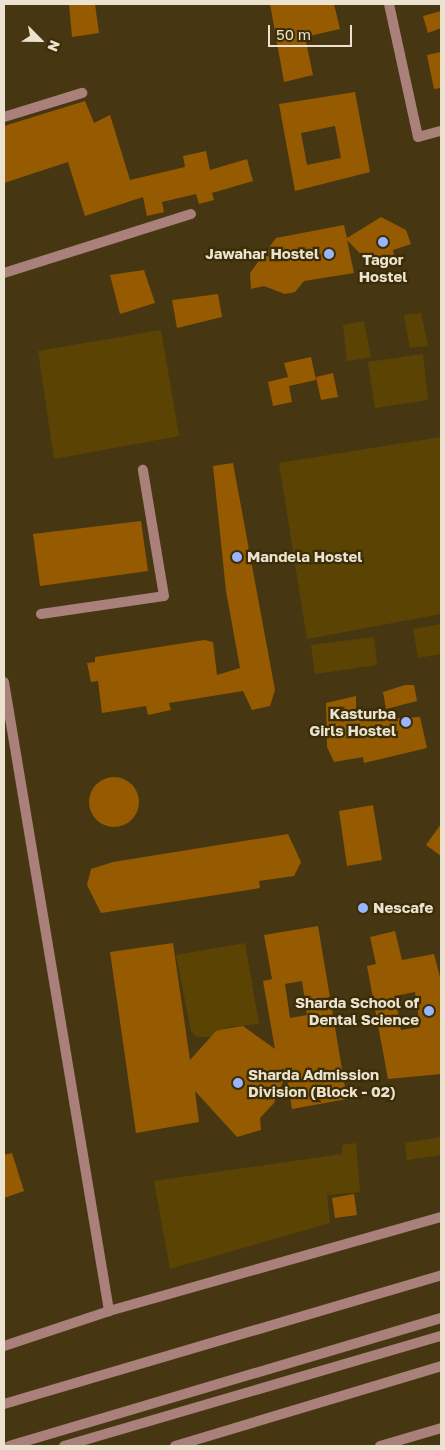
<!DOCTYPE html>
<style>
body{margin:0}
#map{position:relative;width:445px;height:1450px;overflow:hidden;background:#463712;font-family:"Golos Text",sans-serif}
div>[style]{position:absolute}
.green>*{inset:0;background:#5b4403}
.building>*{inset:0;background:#965a01}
.round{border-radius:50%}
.minor>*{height:10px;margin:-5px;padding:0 5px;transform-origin:5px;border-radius:5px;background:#a9807a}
.tertiary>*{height:10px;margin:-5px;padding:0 5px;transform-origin:5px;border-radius:5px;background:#a9807a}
.dots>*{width:14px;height:14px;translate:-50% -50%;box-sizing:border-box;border:2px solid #3b2d07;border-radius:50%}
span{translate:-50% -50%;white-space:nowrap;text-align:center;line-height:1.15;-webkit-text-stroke:4.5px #3b2d07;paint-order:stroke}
.poi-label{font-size:15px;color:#ebe3cf;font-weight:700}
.right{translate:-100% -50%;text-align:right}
.left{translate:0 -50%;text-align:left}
.frame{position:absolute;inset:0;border:5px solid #ebe3cf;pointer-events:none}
.north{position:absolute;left:15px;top:15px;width:50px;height:50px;-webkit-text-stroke:4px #3b2d07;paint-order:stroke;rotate:113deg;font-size:14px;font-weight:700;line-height:20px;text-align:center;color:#ebe3cf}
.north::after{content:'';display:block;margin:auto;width:18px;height:22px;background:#ebe3cf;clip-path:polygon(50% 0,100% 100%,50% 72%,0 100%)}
.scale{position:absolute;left:268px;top:25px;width:84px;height:22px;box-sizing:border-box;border:2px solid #ebe3cf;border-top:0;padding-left:6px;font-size:15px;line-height:18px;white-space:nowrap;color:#ebe3cf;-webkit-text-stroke:4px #3b2d07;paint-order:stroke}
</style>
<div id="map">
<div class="green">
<i style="clip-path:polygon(421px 313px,428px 346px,410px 348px,404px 315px)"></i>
<i style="clip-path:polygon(364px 321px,371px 357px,347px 361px,343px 325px)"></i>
<i style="clip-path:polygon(161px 330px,179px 436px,54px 459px,38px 351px)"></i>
<i style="clip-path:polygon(423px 354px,428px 400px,375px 408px,368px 362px)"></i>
<i style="clip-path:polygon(441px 437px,441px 614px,307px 639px,279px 463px)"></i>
<i style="clip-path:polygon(441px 624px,441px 654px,418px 658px,413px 629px)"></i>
<i style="clip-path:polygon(374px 637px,377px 665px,315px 674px,311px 645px)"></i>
<i style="clip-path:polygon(245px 943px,259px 1024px,227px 1027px,209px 1037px,197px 1037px,191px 1031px,176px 955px)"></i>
<i style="clip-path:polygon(441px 1137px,441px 1155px,407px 1160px,405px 1143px)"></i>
<i style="clip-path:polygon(356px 1143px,360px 1192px,327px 1195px,330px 1223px,170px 1269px,154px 1181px,342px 1154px,342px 1145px)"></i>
</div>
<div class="building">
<i style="clip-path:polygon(69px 4px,95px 4px,99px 33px,72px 37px)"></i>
<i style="clip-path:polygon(270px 4px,334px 4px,340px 29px,305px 37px,313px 75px,284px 82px)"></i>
<i style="clip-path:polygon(441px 11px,441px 28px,428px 33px,423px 16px)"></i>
<i style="clip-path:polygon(441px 52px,441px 88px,434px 89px,427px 55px)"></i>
<i style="clip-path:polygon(evenodd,355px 92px,370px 172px,295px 191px,279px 104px,355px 92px,335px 126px,341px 158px,307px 165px,301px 133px,335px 126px)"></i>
<i style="clip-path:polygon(85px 101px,94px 123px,110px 115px,130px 180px,185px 167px,183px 156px,206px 151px,210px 170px,247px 159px,253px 181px,212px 193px,214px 200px,199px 204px,196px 194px,162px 202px,164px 212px,147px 216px,143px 197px,85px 216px,68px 162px,4px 183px,4px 126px)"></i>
<i style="clip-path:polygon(381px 217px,406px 230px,411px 244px,393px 250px,395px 259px,387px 266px,373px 267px,347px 240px,354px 273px,304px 281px,295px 292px,285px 294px,264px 286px,251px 289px,250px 273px,276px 238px,344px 225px,347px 238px)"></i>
<i style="clip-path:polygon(144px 270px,155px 303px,120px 314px,110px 275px)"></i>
<i style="clip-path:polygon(218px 294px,222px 317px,177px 328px,172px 300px)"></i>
<i style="clip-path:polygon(311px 357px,316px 380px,289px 386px,292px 402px,273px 406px,268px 382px,288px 377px,284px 363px)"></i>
<i style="clip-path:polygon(333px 373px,338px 397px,321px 400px,316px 377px)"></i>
<i style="clip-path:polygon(233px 463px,275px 690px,270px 706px,252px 710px,243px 691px,169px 703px,171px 710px,148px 715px,146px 706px,102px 713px,98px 681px,91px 682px,87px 663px,95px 662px,95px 657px,204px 640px,213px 642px,217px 675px,240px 668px,226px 591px,213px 466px)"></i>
<i style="clip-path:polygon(141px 521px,148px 571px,40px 586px,33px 534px)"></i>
<i style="clip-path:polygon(405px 685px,414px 685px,417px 701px,386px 709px,383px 692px)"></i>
<i style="clip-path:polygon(356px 696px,356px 714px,362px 713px,363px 720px,420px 717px,427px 748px,364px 763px,363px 757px,334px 762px,327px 747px,326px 703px)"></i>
<i class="round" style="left:89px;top:777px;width:50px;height:50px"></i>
<i style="clip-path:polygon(373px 805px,382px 860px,347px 866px,339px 811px)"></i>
<i style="clip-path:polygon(441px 824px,441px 856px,426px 845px)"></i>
<i style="clip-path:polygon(288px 834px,301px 862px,294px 876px,259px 881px,260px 888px,101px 913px,87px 885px,91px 869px,113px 862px)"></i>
<i style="clip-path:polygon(evenodd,318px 926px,347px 1099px,292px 1109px,286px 1074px,274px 1103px,260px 1118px,261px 1130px,237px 1137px,195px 1091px,199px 1122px,136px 1133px,110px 952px,173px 943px,190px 1060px,216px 1031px,224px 1029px,243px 1026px,275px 1049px,263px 981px,272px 979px,264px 935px,318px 926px,302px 981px,307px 1015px,290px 1018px,285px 984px,302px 981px)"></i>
<i style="clip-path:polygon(evenodd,395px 931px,402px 960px,434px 954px,441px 981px,441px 1074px,388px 1079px,367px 966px,376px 964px,370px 937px,395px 931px,415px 992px,420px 1027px,401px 1030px,395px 996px,415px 992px)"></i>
<i style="clip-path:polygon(12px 1153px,24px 1191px,4px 1198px,4px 1155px)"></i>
<i style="clip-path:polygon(354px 1194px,357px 1215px,335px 1218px,332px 1198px)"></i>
</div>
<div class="minor">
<i style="left:389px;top:4px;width:136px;rotate:77.7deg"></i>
<i style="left:418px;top:137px;width:24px;rotate:-15deg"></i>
<i style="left:4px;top:117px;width:82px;rotate:-17.1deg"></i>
<i style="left:4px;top:273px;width:196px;rotate:-17.5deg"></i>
<i style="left:41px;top:614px;width:124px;rotate:-8.3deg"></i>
<i style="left:164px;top:596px;width:128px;rotate:-99.5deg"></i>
<i style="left:4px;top:682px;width:638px;rotate:80.52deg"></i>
<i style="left:4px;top:1346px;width:111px;rotate:-18.4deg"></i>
<i style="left:109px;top:1311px;width:345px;rotate:-15.8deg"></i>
<i style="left:4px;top:1404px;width:456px;rotate:-16.4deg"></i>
<i style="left:175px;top:1446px;width:278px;rotate:-16.7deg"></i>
</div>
<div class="tertiary">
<i style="left:9px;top:1446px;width:451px;rotate:-16.5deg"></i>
<i style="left:64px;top:1446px;width:393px;rotate:-16.3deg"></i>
<i style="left:380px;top:1446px;width:64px;rotate:-16.4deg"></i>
</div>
<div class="dots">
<i style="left:383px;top:242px;background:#98b5fd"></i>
<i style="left:329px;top:254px;background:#98b5fd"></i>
<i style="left:237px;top:557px;background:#98b5fd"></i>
<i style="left:406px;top:722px;background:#98b5fd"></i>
<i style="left:363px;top:908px;background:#98b5fd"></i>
<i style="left:429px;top:1011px;background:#98b5fd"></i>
<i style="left:238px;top:1083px;background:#98b5fd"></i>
</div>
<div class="poi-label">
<span class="right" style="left:319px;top:254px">Jawahar Hostel</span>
<span style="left:383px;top:268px">Tagor<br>Hostel</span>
<span class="left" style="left:247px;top:557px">Mandela Hostel</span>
<span class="right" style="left:396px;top:722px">Kasturba<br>Girls Hostel</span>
<span class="left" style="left:373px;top:908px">Nescafe</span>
<span class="right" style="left:419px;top:1011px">Sharda School of<br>Dental Science</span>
<span class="left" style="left:248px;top:1083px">Sharda Admission<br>Division (Block - 02)</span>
</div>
<div class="frame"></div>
<div class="north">N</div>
<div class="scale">50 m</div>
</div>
